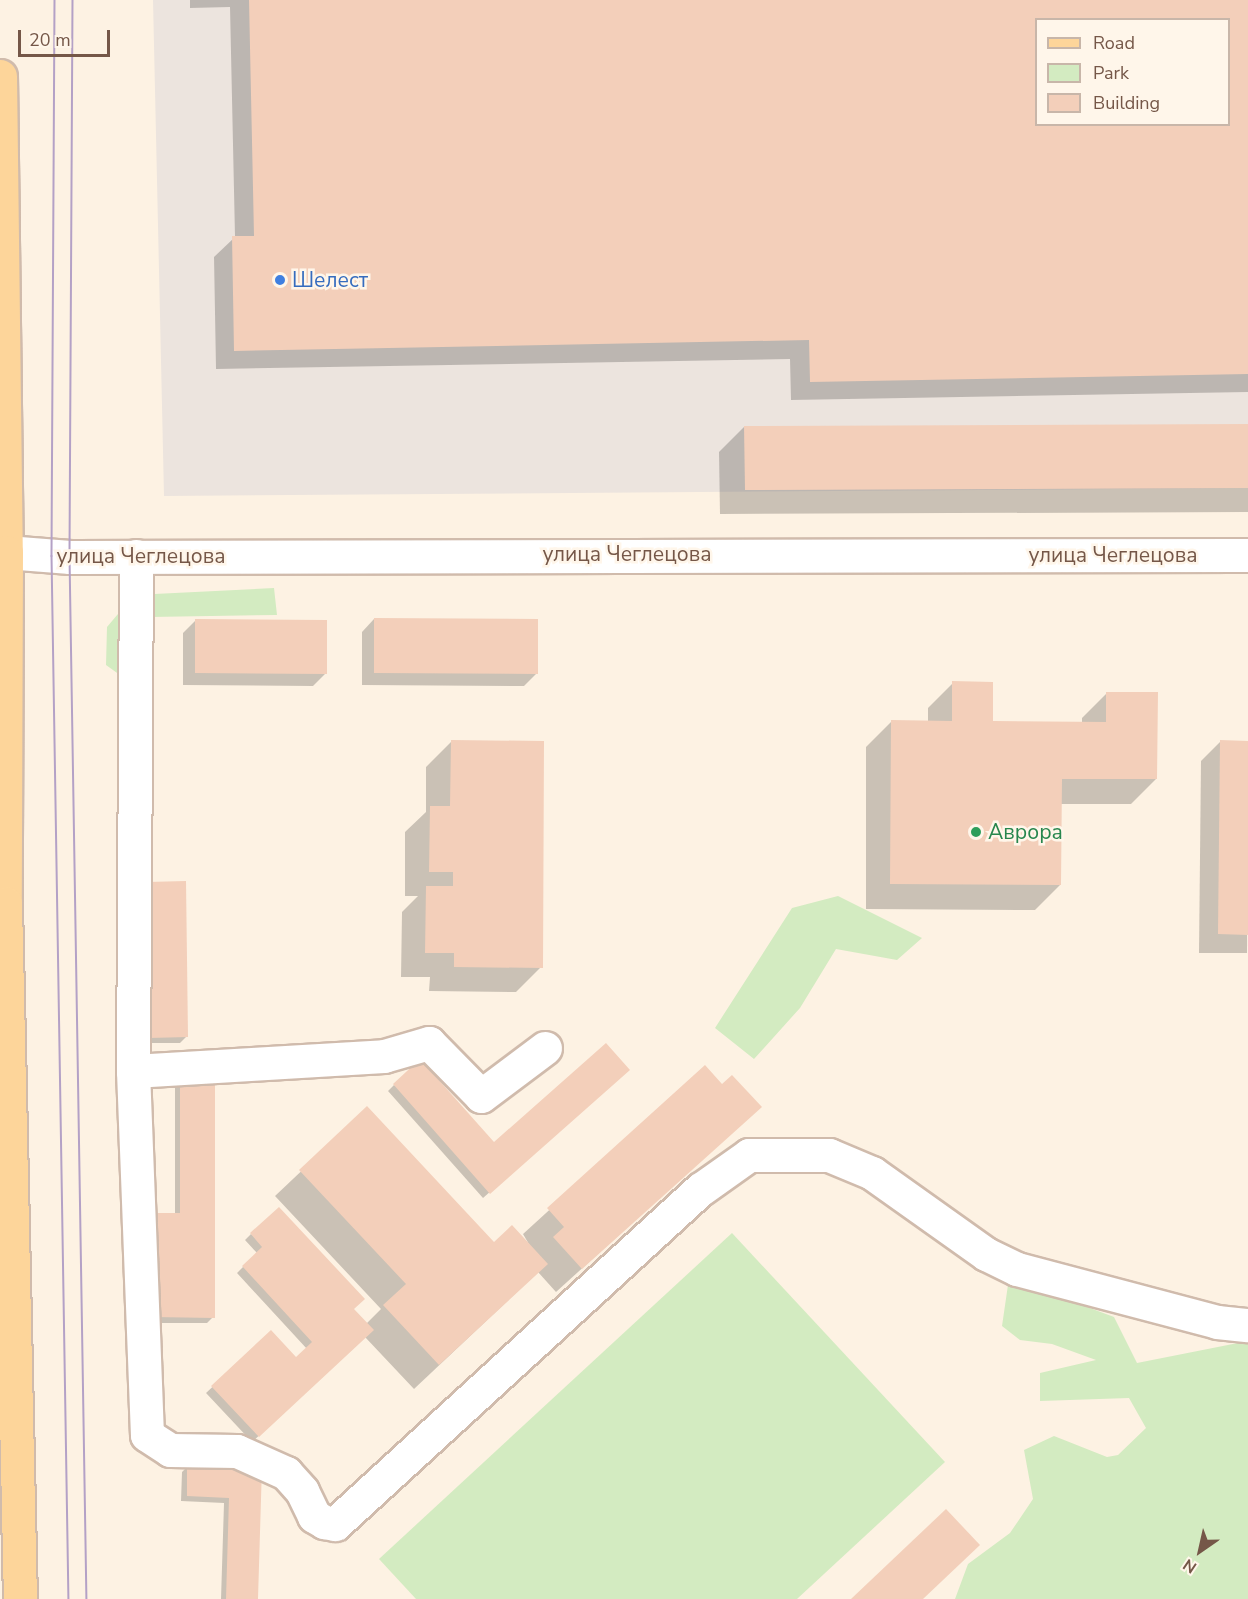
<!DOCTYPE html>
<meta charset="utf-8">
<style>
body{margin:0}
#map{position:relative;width:1248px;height:1599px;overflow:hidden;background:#fdf2e3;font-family:"Nunito Sans",sans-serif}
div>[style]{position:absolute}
.industrial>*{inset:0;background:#ece4de}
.green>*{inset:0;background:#d3ebc1}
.shadow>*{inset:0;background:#0003}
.building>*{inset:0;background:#f3cfba}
.roads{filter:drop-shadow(2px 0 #d0bbac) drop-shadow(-2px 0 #d0bbac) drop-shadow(0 2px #d0bbac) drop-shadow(0 -2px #d0bbac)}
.minor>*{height:33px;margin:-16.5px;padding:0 16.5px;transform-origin:16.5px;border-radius:16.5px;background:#fff}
.major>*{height:33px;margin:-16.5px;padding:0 16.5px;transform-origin:16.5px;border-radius:16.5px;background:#fdd59a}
.tram>*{height:1.5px;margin:-0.75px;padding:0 0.75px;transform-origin:0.75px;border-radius:0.75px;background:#b4a1c6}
.dots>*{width:16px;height:16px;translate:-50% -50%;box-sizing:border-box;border:3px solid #fff6ea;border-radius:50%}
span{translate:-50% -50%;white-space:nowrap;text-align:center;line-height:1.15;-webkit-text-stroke:5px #fff6ea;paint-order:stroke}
.shop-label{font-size:21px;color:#366cbe}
.left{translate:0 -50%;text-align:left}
.street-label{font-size:21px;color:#755748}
.leisure-label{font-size:21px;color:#27864d}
.legend{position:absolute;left:1035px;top:18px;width:195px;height:108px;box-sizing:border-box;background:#fff6ea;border:2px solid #c8b6a9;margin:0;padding:8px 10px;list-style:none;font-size:18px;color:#755748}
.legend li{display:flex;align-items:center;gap:12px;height:30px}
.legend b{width:30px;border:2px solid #c8b6a9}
.north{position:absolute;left:1170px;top:1521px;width:60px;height:60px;-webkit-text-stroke:4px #fff6ea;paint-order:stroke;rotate:214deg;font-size:16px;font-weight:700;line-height:24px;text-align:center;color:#755748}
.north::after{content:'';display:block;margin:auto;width:21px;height:27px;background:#755748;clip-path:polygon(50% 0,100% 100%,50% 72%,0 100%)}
.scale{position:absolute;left:18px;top:30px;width:92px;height:27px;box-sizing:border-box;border:3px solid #755748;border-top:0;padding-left:8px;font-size:18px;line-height:21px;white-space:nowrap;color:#755748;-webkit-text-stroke:4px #fff6ea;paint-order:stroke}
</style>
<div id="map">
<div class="industrial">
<i style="clip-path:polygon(evenodd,153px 0,1248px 0,1248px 488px,164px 496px,153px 0,1036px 20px,1228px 20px,1228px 124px,1036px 124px,1036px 20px)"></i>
</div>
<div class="green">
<i style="clip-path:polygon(274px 588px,277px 615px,150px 617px,138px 688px,106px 665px,107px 627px,134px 595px)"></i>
<i style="clip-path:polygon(838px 896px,922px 938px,897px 960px,836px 949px,800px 1008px,754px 1059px,715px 1028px,792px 908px)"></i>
<i style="clip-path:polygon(732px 1233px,945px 1462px,797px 1599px,416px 1599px,379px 1559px)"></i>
<i style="clip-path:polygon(1009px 1278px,1114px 1317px,1137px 1363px,1248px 1341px,1248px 1599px,955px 1599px,968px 1564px,1010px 1533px,1033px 1499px,1024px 1450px,1054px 1436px,1107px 1457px,1118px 1455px,1146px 1428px,1129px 1398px,1040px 1401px,1040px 1373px,1096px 1360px,1052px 1344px,1020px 1340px,1002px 1326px)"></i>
</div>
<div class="shadow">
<i style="clip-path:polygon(evenodd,190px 0,1248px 0,1248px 392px,791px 400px,790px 359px,216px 369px,214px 257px,235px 237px,230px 7px,190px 8px,190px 0,1036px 20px,1228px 20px,1228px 124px,1036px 124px,1036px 20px)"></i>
<i style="clip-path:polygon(1248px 425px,1248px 512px,720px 514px,719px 452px,744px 427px)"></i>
<i style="clip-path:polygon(374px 619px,536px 674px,524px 686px,362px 685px,362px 632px)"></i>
<i style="clip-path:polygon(196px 620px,326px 673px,313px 686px,183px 685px,183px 633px)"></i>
<i style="clip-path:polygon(953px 683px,992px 723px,1082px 723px,1082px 718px,1107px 693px,1156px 779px,1131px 804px,1060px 804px,1060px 885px,1035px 910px,866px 909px,866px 747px,891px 722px,928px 722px,928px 708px)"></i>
<i style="clip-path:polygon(451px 742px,541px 967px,516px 992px,429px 991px,430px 977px,401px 977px,402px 912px,418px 896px,405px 896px,405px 832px,426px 812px,426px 767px)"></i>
<i style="clip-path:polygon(1220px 742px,1248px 742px,1247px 953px,1199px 953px,1201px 761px)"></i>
<i style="clip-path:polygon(148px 883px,186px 1037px,180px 1043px,144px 1043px)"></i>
<i style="clip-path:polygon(705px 1068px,722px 1087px,760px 1107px,556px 1292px,538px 1272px,414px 1389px,365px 1337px,252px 1442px,206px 1393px,271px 1332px,296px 1359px,307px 1349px,237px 1273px,257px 1253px,245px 1240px,251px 1234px,353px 1310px,366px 1324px,381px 1309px,275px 1196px,367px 1109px,494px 1244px,530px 1246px,523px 1234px)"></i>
<i style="clip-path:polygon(181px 1074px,213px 1317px,207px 1323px,147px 1323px,175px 1214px,175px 1080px)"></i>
<i style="clip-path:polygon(622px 1076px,483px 1198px,388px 1091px,394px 1085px,494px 1144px)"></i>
<i style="clip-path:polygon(188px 1466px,260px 1468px,256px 1599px,221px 1599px,224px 1503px,181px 1501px,182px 1472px)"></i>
</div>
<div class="building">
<i style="clip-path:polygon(evenodd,249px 0,1248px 0,1248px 374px,810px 382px,809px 340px,234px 351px,232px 236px,254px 236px,249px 0,1036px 20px,1228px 20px,1228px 124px,1036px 124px,1036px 20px)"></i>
<i style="clip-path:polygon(1248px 424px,1248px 488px,745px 490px,744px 426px)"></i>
<i style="clip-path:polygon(374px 618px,538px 619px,538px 674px,374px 673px)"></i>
<i style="clip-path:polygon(195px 619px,327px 620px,327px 674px,195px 673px)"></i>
<i style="clip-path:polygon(952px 681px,993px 682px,993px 721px,1106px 722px,1106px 692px,1158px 692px,1157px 779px,1062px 779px,1061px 885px,890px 884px,891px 720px,952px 721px)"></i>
<i style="clip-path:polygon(451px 740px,544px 741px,543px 968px,454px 967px,454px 953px,425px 953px,426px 886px,453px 886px,453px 872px,429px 872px,430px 806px,450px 806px)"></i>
<i style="clip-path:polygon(1220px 740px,1248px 741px,1248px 935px,1218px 934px)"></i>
<i style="clip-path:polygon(186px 881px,188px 1037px,149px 1038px,147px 882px)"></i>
<i style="clip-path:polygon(606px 1043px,630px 1070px,490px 1194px,393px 1084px,420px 1059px,494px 1142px)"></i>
<i style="clip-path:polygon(705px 1065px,722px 1084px,732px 1075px,762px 1107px,582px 1269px,553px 1237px,564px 1227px,547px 1208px)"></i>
<i style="clip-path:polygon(180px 1072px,215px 1072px,215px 1318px,153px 1317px,153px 1213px,180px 1213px)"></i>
<i style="clip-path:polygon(367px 1106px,494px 1242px,512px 1225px,548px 1264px,439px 1365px,383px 1305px,406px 1284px,299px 1170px)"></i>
<i style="clip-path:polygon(279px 1207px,365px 1299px,354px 1309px,374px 1330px,259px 1437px,211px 1386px,271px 1330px,296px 1357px,312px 1342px,242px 1266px,262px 1247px,250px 1233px)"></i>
<i style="clip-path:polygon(187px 1464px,262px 1466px,258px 1599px,226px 1599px,229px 1498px,187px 1496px)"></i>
<i style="clip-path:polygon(946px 1509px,980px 1545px,923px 1599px,851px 1599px)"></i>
</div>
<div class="roads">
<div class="minor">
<i style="left:6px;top:552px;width:64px;rotate:4.5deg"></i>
<i style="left:70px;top:557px;width:1178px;rotate:-0.1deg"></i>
<i style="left:136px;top:556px;width:515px;rotate:90.33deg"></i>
<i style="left:133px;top:1071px;width:251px;rotate:-3.4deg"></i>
<i style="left:384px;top:1056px;width:47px;rotate:-16.1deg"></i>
<i style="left:429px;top:1043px;width:74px;rotate:45.5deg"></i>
<i style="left:481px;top:1096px;width:80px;rotate:-36.9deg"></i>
<i style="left:133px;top:1071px;width:364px;rotate:87.8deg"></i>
<i style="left:147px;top:1435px;width:27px;rotate:33deg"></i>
<i style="left:170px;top:1450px;width:67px;rotate:0.9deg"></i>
<i style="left:237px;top:1451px;width:54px;rotate:24.2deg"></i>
<i style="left:286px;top:1473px;width:24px;rotate:48deg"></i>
<i style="left:302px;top:1491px;width:28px;rotate:64deg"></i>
<i style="left:314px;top:1516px;width:12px;rotate:31deg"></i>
<i style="left:324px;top:1522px;width:11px;rotate:10deg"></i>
<i style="left:335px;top:1524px;width:496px;rotate:-42.5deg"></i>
<i style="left:701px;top:1189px;width:59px;rotate:-35.3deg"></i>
<i style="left:749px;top:1155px;width:80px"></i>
<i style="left:829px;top:1155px;width:47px;rotate:22.7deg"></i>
<i style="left:872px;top:1173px;width:140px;rotate:35.4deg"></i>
<i style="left:986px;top:1254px;width:34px;rotate:26deg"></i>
<i style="left:1017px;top:1269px;width:207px;rotate:14.8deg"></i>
<i style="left:1217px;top:1322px;width:31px;rotate:6deg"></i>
</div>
<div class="major">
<i style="left:0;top:76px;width:476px;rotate:89.3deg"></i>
<i style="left:6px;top:552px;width:351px;rotate:90.2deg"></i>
<i style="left:5px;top:903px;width:696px;rotate:88.77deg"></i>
</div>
</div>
<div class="tram">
<i style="left:55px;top:0;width:556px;rotate:90.31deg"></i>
<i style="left:52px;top:556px;width:1043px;rotate:89.07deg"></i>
<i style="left:73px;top:0;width:557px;rotate:90.31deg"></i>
<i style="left:70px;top:557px;width:1042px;rotate:89.07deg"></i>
</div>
<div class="dots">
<i style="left:280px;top:280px;background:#3f7fe0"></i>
<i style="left:976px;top:832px;background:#2e9e5b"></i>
</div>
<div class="shop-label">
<span class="left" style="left:292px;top:280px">Шелест</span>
</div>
<div class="street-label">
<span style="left:627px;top:554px">улица Чеглецова</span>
<span style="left:1113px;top:555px">улица Чеглецова</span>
<span style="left:141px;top:556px">улица Чеглецова</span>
</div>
<div class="leisure-label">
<span class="left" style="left:988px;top:832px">Аврора</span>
</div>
<ul class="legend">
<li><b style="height:8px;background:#fdd59a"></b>Road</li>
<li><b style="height:16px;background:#d3ebc1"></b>Park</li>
<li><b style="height:16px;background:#f3cfba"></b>Building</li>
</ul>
<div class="north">N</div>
<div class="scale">20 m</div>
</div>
